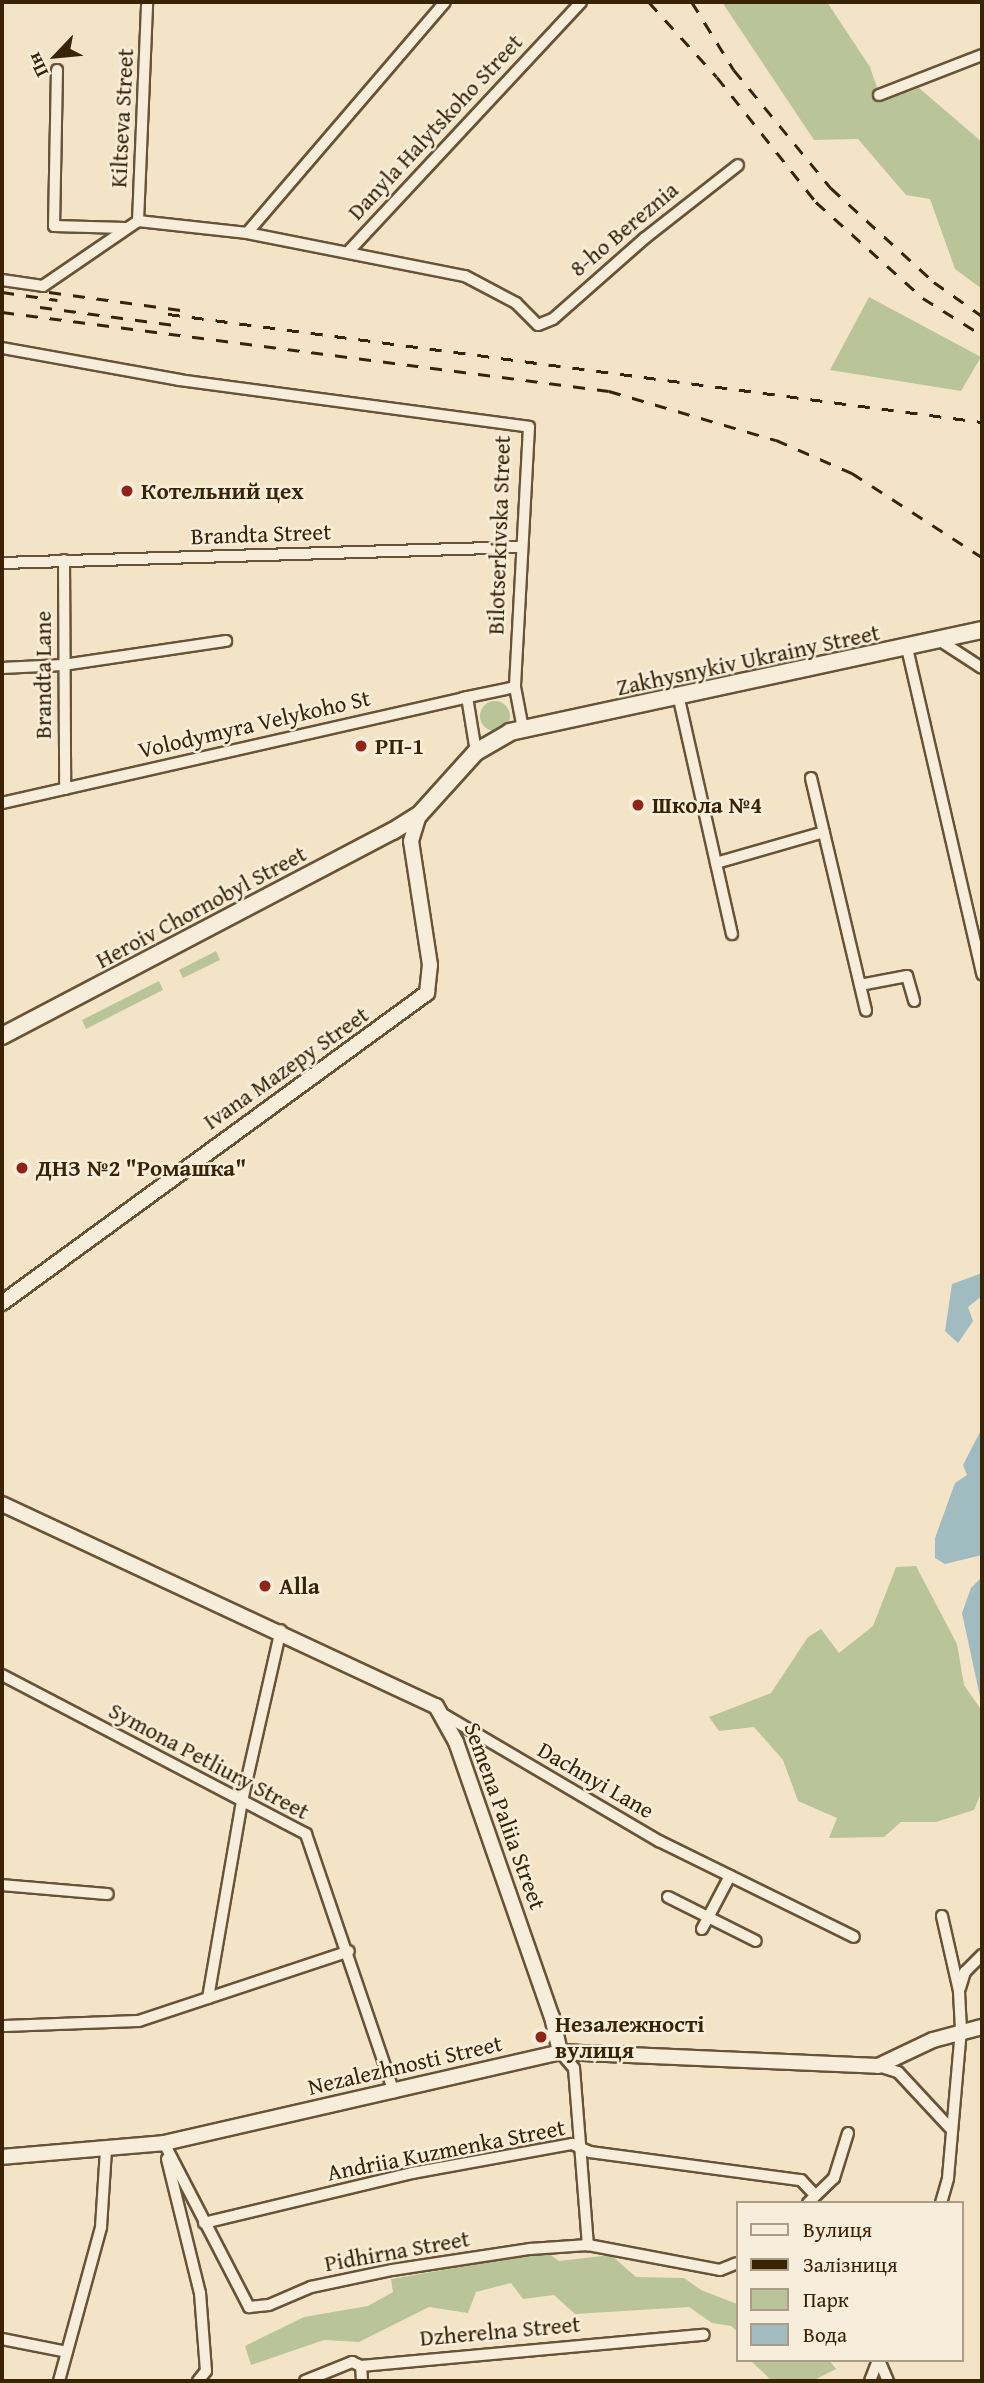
<!DOCTYPE html>
<meta charset="utf-8">
<style>
body{margin:0}
#map{position:relative;width:984px;height:2383px;overflow:hidden;background:#f3e4c8;font-family:"Gentium Book Plus",serif}
div>[style]{position:absolute}
.green>*{inset:0;background:#b9c598}
.round{border-radius:50%}
.water>*{inset:0;background:#a0bcc0}
.roads{filter:drop-shadow(2px 0 #675336) drop-shadow(-2px 0 #675336) drop-shadow(0 2px #675336) drop-shadow(0 -2px #675336)}
.minor>*{height:10px;margin:-5px;padding:0 5px;transform-origin:5px;border-radius:5px;background:#f7eddb}
.tertiary>*{height:14px;margin:-7px;padding:0 7px;transform-origin:7px;border-radius:7px;background:#f7eddb}
.secondary>*{height:16px;margin:-8px;padding:0 8px;transform-origin:8px;border-radius:8px;background:#f7eddb}
.rail>*{height:2.5px;margin-top:-1.25px;transform-origin:0;background:repeating-linear-gradient(90deg,#382305 0 12px,transparent 0 24px)}
.dots>*{width:19px;height:19px;translate:-50% -50%;box-sizing:border-box;border:4px solid #f7eddb;border-radius:50%}
span{translate:-50% -50%;white-space:nowrap;text-align:center;line-height:1.15;-webkit-text-stroke:5px #f7eddb;paint-order:stroke}
.street-label{font-size:23px;color:#382305}
.poi-label{font-size:23px;color:#382305;font-weight:700}
.left{translate:0 -50%;text-align:left}
.frame{position:absolute;inset:0;border:4px solid #382305;pointer-events:none}
.legend{position:absolute;left:736px;top:2201px;width:228px;height:161px;box-sizing:border-box;background:#f7eddb;border:2px solid #ab9c85;margin:0;padding:9px 12px;list-style:none;font-size:21px;color:#382305}
.legend li{display:flex;align-items:center;gap:14px;height:35px}
.legend b{width:35px;border:2px solid #ab9c85}
.north{position:absolute;left:21px;top:21px;width:70px;height:70px;-webkit-text-stroke:5px #f7eddb;paint-order:stroke;rotate:244deg;font-size:19px;font-weight:700;line-height:28px;text-align:center;color:#382305}
.north::after{content:'';display:block;margin:auto;width:24px;height:32px;background:#382305;clip-path:polygon(50% 0,100% 100%,50% 72%,0 100%)}
</style>
<div id="map">
<div class="green">
<i style="clip-path:polygon(722px 2px,827px 2px,870px 67px,882px 102px,919px 88px,982px 142px,982px 289px,955px 269px,930px 199px,906px 195px,858px 139px,814px 140px)"></i>
<i style="clip-path:polygon(869px 297px,981px 357px,961px 391px,830px 370px)"></i>
<i class="round" style="left:480px;top:701px;width:30px;height:30px"></i>
<i style="clip-path:polygon(216px 951px,220px 960px,183px 978px,179px 970px)"></i>
<i style="clip-path:polygon(159px 981px,163px 990px,86px 1029px,82px 1020px)"></i>
<i style="clip-path:polygon(916px 1566px,957px 1644px,964px 1685px,982px 1711px,982px 1791px,974px 1810px,936px 1822px,901px 1822px,884px 1837px,829px 1838px,837px 1818px,798px 1801px,783px 1760px,754px 1727px,719px 1731px,709px 1717px,771px 1693px,808px 1637px,821px 1629px,839px 1653px,873px 1626px,896px 1567px)"></i>
<i style="clip-path:polygon(547px 2252px,559px 2261px,611px 2255px,636px 2277px,684px 2278px,701px 2290px,737px 2304px,737px 2331px,731px 2326px,712px 2323px,689px 2307px,575px 2314px,554px 2295px,523px 2299px,511px 2283px,476px 2292px,468px 2313px,429px 2307px,359px 2342px,324px 2340px,251px 2365px,245px 2346px,304px 2317px,368px 2306px,393px 2292px,391px 2279px)"></i>
<i style="clip-path:polygon(750px 2360px,829px 2360px,836px 2369px,812px 2381px,772px 2381px)"></i>
</div>
<div class="water">
<i style="clip-path:polygon(982px 1273px,982px 1296px,968px 1307px,973px 1321px,958px 1343px,945px 1331px,952px 1284px)"></i>
<i style="clip-path:polygon(980px 1432px,982px 1555px,945px 1564px,935px 1558px,935px 1538px,955px 1483px,967px 1475px,963px 1465px)"></i>
<i style="clip-path:polygon(982px 1577px,982px 1706px,962px 1613px,971px 1588px)"></i>
</div>
<div class="roads">
<div class="minor">
<i style="left:57px;top:70px;width:156px;rotate:91.1deg"></i>
<i style="left:54px;top:226px;width:71px;rotate:1.6deg"></i>
<i style="left:879px;top:95px;width:110px;rotate:-21.2deg"></i>
<i style="left:138px;top:221px;width:110px;rotate:6.3deg"></i>
<i style="left:247px;top:233px;width:222px;rotate:11.2deg"></i>
<i style="left:465px;top:276px;width:58px;rotate:27.9deg"></i>
<i style="left:516px;top:303px;width:31px;rotate:45deg"></i>
<i style="left:538px;top:325px;width:16px;rotate:-22deg"></i>
<i style="left:553px;top:319px;width:123px;rotate:-41.4deg"></i>
<i style="left:645px;top:238px;width:118px;rotate:-38.1deg"></i>
<i style="left:247px;top:233px;width:304px;rotate:-49.4deg"></i>
<i style="left:349px;top:251px;width:340px;rotate:-47deg"></i>
<i style="left:2px;top:280px;width:41px;rotate:8.3deg"></i>
<i style="left:43px;top:286px;width:115px;rotate:-34.4deg"></i>
<i style="left:138px;top:221px;width:219px;rotate:-87.6deg"></i>
<i style="left:2px;top:348px;width:180px;rotate:10.2deg"></i>
<i style="left:179px;top:380px;width:353px;rotate:7.6deg"></i>
<i style="left:529px;top:427px;width:260px;rotate:93.1deg"></i>
<i style="left:515px;top:687px;width:43px;rotate:79.2deg"></i>
<i style="left:64px;top:560px;width:229px;rotate:89.7deg"></i>
<i style="left:2px;top:563px;width:520px;rotate:-1.76deg"></i>
<i style="left:939px;top:640px;width:51px;rotate:33.1deg"></i>
<i style="left:907px;top:648px;width:335px;rotate:77deg"></i>
<i style="left:2px;top:668px;width:61px;rotate:-2.8deg"></i>
<i style="left:63px;top:665px;width:165px;rotate:-8.4deg"></i>
<i style="left:463px;top:698px;width:53px;rotate:-11.9deg"></i>
<i style="left:679px;top:699px;width:241px;rotate:77.3deg"></i>
<i style="left:811px;top:778px;width:239px;rotate:76.7deg"></i>
<i style="left:2px;top:803px;width:477px;rotate:-12.8deg"></i>
<i style="left:467px;top:697px;width:56px;rotate:80.7deg"></i>
<i style="left:716px;top:863px;width:112px;rotate:-16deg"></i>
<i style="left:860px;top:985px;width:48px;rotate:-10.8deg"></i>
<i style="left:907px;top:976px;width:26px;rotate:74deg"></i>
<i style="left:2px;top:1675px;width:343px;rotate:27.6deg"></i>
<i style="left:306px;top:1834px;width:273px;rotate:71.2deg"></i>
<i style="left:443px;top:1714px;width:251px;rotate:30.5deg"></i>
<i style="left:659px;top:1841px;width:217px;rotate:26.2deg"></i>
<i style="left:2px;top:1885px;width:106px;rotate:4.9deg"></i>
<i style="left:668px;top:1897px;width:98px;rotate:26.6deg"></i>
<i style="left:702px;top:1929px;width:60px;rotate:-62.2deg"></i>
<i style="left:960px;top:1988px;width:17px;rotate:-73deg"></i>
<i style="left:965px;top:1972px;width:24px;rotate:-45deg"></i>
<i style="left:208px;top:1998px;width:200px;rotate:-80.2deg"></i>
<i style="left:242px;top:1801px;width:175px;rotate:-77.2deg"></i>
<i style="left:2px;top:2026px;width:137px;rotate:-2.1deg"></i>
<i style="left:139px;top:2021px;width:221px;rotate:-18.4deg"></i>
<i style="left:560px;top:2052px;width:21px;rotate:49deg"></i>
<i style="left:574px;top:2068px;width:178px;rotate:85.5deg"></i>
<i style="left:878px;top:2066px;width:21px;rotate:17deg"></i>
<i style="left:898px;top:2072px;width:78px;rotate:47.1deg"></i>
<i style="left:164px;top:2143px;width:185px;rotate:62.6deg"></i>
<i style="left:249px;top:2307px;width:20px;rotate:-6deg"></i>
<i style="left:269px;top:2305px;width:46px;rotate:-23.2deg"></i>
<i style="left:311px;top:2287px;width:83px;rotate:-11.9deg"></i>
<i style="left:392px;top:2270px;width:140px;rotate:-8.7deg"></i>
<i style="left:530px;top:2249px;width:58px;rotate:-3.9deg"></i>
<i style="left:588px;top:2245px;width:134px;rotate:10.7deg"></i>
<i style="left:720px;top:2270px;width:18px;rotate:-22deg"></i>
<i style="left:167px;top:2159px;width:138px;rotate:76.2deg"></i>
<i style="left:200px;top:2293px;width:78px;rotate:85.6deg"></i>
<i style="left:206px;top:2371px;width:13px;rotate:129deg"></i>
<i style="left:808px;top:2203px;width:36px;rotate:-44deg"></i>
<i style="left:834px;top:2178px;width:47px;rotate:-72.7deg"></i>
<i style="left:941px;top:2203px;width:26px;rotate:-74deg"></i>
<i style="left:948px;top:2178px;width:149px;rotate:-85deg"></i>
<i style="left:961px;top:2030px;width:39px;rotate:-93deg"></i>
<i style="left:959px;top:1991px;width:77px;rotate:-102.8deg"></i>
<i style="left:204px;top:2223px;width:214px;rotate:-13.5deg"></i>
<i style="left:412px;top:2173px;width:163px;rotate:-10.3deg"></i>
<i style="left:572px;top:2144px;width:20px;rotate:24deg"></i>
<i style="left:590px;top:2152px;width:213px;rotate:7.6deg"></i>
<i style="left:801px;top:2180px;width:21px;rotate:47deg"></i>
<i style="left:2px;top:2339px;width:66px;rotate:11.3deg"></i>
<i style="left:879px;top:2360px;width:23px;rotate:67deg"></i>
<i style="left:361px;top:2366px;width:15px;rotate:86deg"></i>
<i style="left:59px;top:2381px;width:160px;rotate:-74.7deg"></i>
<i style="left:101px;top:2227px;width:77px;rotate:-86.3deg"></i>
<i style="left:305px;top:2381px;width:51px;rotate:-22deg"></i>
<i style="left:352px;top:2362px;width:10px;rotate:24deg"></i>
<i style="left:361px;top:2366px;width:344px;rotate:-5.2deg"></i>
<i style="left:870px;top:2381px;width:22px;rotate:-69deg"></i>
</div>
<div class="tertiary">
<i style="left:2px;top:1303px;width:526px;rotate:-36.11deg"></i>
<i style="left:427px;top:993px;width:28px;rotate:-84deg"></i>
<i style="left:430px;top:965px;width:125px;rotate:-98.7deg"></i>
<i style="left:411px;top:841px;width:27px;rotate:-73deg"></i>
<i style="left:2px;top:1504px;width:479px;rotate:25deg"></i>
<i style="left:436px;top:1706px;width:41px;rotate:60.9deg"></i>
<i style="left:456px;top:1742px;width:291px;rotate:70.8deg"></i>
<i style="left:552px;top:2017px;width:36px;rotate:77deg"></i>
<i style="left:2px;top:2157px;width:163px;rotate:-4.9deg"></i>
<i style="left:164px;top:2143px;width:406px;rotate:-12.9deg"></i>
<i style="left:560px;top:2052px;width:318px;rotate:2.5deg"></i>
<i style="left:878px;top:2066px;width:61px;rotate:-25.3deg"></i>
<i style="left:933px;top:2040px;width:51px;rotate:-14.9deg"></i>
</div>
<div class="secondary">
<i style="left:2px;top:1036px;width:441px;rotate:-27.7deg"></i>
<i style="left:393px;top:831px;width:31px;rotate:-32deg"></i>
<i style="left:419px;top:815px;width:85px;rotate:-47.9deg"></i>
<i style="left:476px;top:752px;width:39px;rotate:-30deg"></i>
<i style="left:510px;top:732px;width:483px;rotate:-12.2deg"></i>
</div>
</div>
<div class="rail">
<i style="left:649px;top:2px;width:101px;rotate:47.8deg"></i>
<i style="left:717px;top:77px;width:159px;rotate:51.6deg"></i>
<i style="left:816px;top:202px;width:144px;rotate:41.9deg"></i>
<i style="left:923px;top:298px;width:70px;rotate:32.1deg"></i>
<i style="left:692px;top:2px;width:80px;rotate:58.3deg"></i>
<i style="left:734px;top:70px;width:153px;rotate:50.6deg"></i>
<i style="left:831px;top:188px;width:139px;rotate:42.4deg"></i>
<i style="left:934px;top:282px;width:59px;rotate:35.3deg"></i>
<i style="left:2px;top:292px;width:56px;rotate:8.3deg"></i>
<i style="left:49px;top:292px;width:133px;rotate:7.8deg"></i>
<i style="left:40px;top:307px;width:143px;rotate:7.6deg"></i>
<i style="left:2px;top:312px;width:612px;rotate:7.42deg"></i>
<i style="left:609px;top:391px;width:174px;rotate:16.4deg"></i>
<i style="left:776px;top:440px;width:83px;rotate:23.5deg"></i>
<i style="left:852px;top:473px;width:155px;rotate:32.9deg"></i>
<i style="left:168px;top:314px;width:821px;rotate:7.56deg"></i>
</div>
<div class="dots">
<i style="left:127px;top:491px;background:#8f2418"></i>
<i style="left:361px;top:746px;background:#8f2418"></i>
<i style="left:638px;top:805px;background:#8f2418"></i>
<i style="left:22px;top:1168px;background:#8f2418"></i>
<i style="left:265px;top:1586px;background:#8f2418"></i>
<i style="left:541px;top:2037px;background:#8f2418"></i>
</div>
<div class="street-label">
<span style="left:122px;top:118px;rotate:-87deg">Kiltseva Street</span>
<span style="left:435px;top:127px;rotate:-47deg">Danyla Halytskoho Street</span>
<span style="left:624px;top:229px;rotate:-40deg">8-ho Bereznia</span>
<span style="left:261px;top:534px;rotate:-2deg">Brandta Street</span>
<span style="left:499px;top:535px;rotate:-88deg">Bilotserkivska Street</span>
<span style="left:748px;top:660px;rotate:-12deg">Zakhysnykiv Ukrainy Street</span>
<span style="left:43px;top:675px;rotate:-90deg">Brandta Lane</span>
<span style="left:254px;top:724px;rotate:-13deg">Volodymyra Velykoho St</span>
<span style="left:201px;top:907px;rotate:-28deg">Heroiv Chornobyl Street</span>
<span style="left:286px;top:1068px;rotate:-35deg">Ivana Mazepy Street</span>
<span style="left:209px;top:1761px;rotate:28deg">Symona Petliury Street</span>
<span style="left:596px;top:1780px;rotate:30deg">Dachnyi Lane</span>
<span style="left:505px;top:1816px;rotate:70deg">Semena Paliia Street</span>
<span style="left:405px;top:2065px;rotate:-13deg">Nezalezhnosti Street</span>
<span style="left:446px;top:2150px;rotate:-11deg">Andriia Kuzmenka Street</span>
<span style="left:397px;top:2251px;rotate:-10deg">Pidhirna Street</span>
<span style="left:500px;top:2331px;rotate:-5deg">Dzherelna Street</span>
</div>
<div class="poi-label">
<span class="left" style="left:141px;top:491px">Котельний цех</span>
<span class="left" style="left:375px;top:746px">РП-1</span>
<span class="left" style="left:652px;top:805px">Школа №4</span>
<span class="left" style="left:36px;top:1168px">ДНЗ №2 "Ромашка"</span>
<span class="left" style="left:279px;top:1586px">Alla</span>
<span class="left" style="left:555px;top:2037px">Незалежності<br>вулиця</span>
</div>
<div class="frame"></div>
<ul class="legend">
<li><b style="height:9px;background:#f7eddb"></b>Вулиця</li>
<li><b style="height:9px;background:#382305"></b>Залізниця</li>
<li><b style="height:19px;background:#b9c598"></b>Парк</li>
<li><b style="height:19px;background:#a0bcc0"></b>Вода</li>
</ul>
<div class="north">Пн</div>
</div>
